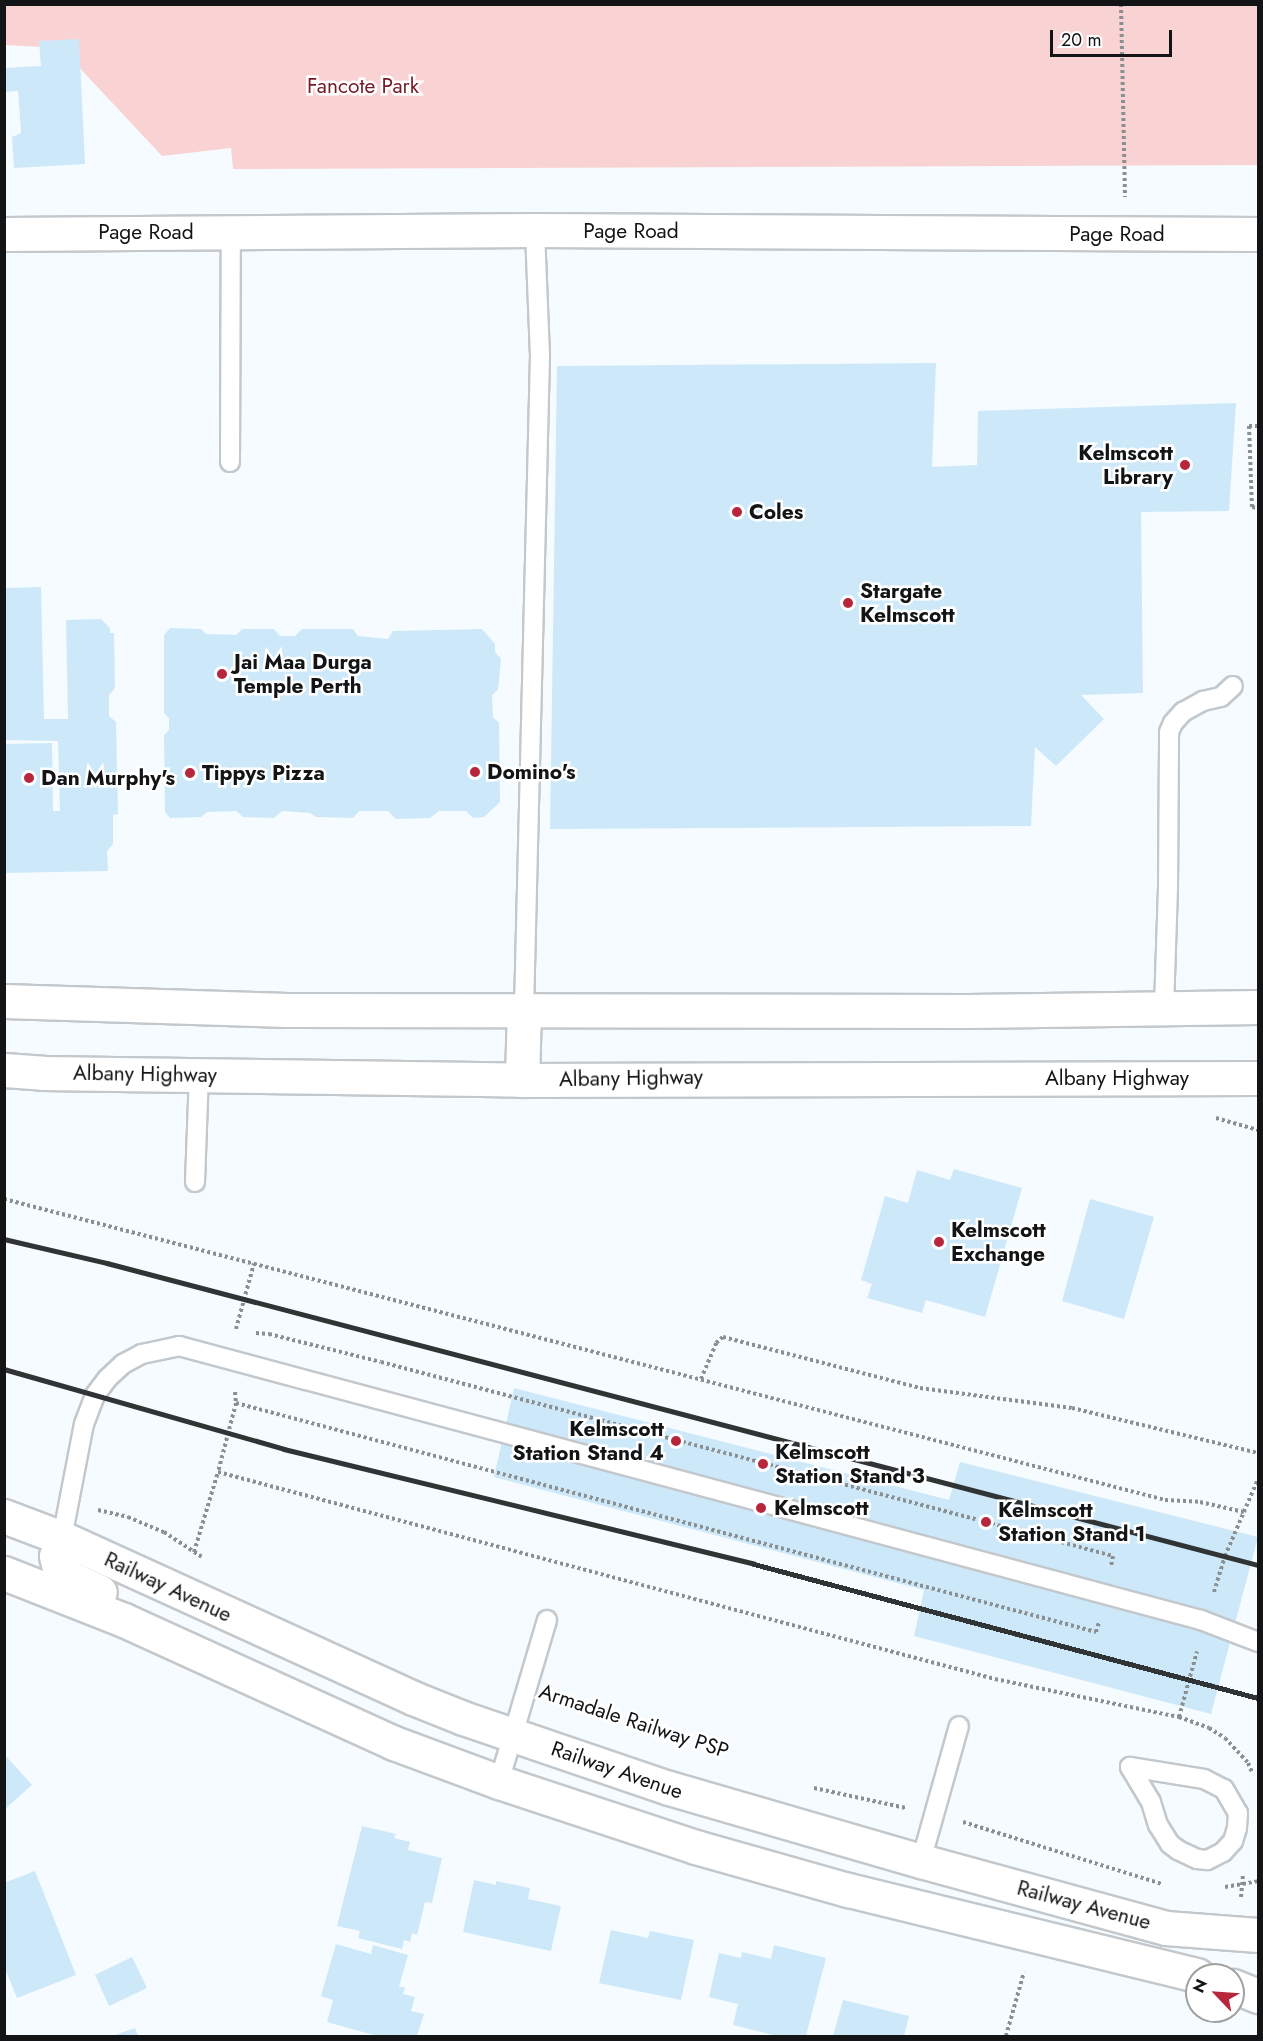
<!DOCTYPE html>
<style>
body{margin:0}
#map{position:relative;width:1263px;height:2041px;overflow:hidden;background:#f5fbfe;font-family:Jost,sans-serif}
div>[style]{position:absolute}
.green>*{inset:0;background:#f9d3d3}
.building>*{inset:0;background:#cde9f9}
.path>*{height:4px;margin-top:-2px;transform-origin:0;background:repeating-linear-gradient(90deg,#8a8f91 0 3px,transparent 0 6px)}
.roads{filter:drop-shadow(2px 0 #c3c8cc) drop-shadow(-2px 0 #c3c8cc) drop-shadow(0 2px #c3c8cc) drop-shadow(0 -2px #c3c8cc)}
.lane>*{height:18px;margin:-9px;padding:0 9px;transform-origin:9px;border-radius:9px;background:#fff}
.secondary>*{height:33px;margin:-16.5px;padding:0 16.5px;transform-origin:16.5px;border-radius:16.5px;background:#fff}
.highway>*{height:33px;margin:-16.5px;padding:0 16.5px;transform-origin:16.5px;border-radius:16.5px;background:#fff}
.rail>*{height:4.5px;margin:-2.25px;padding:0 2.25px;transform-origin:2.25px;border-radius:2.25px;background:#313435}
.dots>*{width:16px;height:16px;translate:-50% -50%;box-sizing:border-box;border:3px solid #fff;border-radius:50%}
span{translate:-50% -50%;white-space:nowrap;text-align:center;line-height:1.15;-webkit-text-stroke:5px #fff;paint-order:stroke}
.park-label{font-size:21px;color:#721a25}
.street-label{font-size:21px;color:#121415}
.poi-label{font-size:21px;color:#121415;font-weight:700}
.right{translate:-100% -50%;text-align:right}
.left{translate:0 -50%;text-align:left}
.frame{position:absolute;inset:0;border:6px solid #121415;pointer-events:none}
.north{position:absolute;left:1185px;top:1963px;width:60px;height:60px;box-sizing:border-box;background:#fff;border:2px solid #a0a1a1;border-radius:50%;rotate:295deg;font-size:16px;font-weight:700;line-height:24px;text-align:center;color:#121415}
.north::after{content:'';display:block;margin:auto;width:21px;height:27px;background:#b7263c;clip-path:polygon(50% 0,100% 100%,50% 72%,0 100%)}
.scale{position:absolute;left:1050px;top:30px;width:122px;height:27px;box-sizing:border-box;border:3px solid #121415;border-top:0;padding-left:8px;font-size:18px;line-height:21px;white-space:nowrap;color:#121415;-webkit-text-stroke:4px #fff;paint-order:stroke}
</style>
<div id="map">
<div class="green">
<i style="clip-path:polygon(4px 5px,1258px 5px,1258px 165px,233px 169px,231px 148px,162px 156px,61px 48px,5px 45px)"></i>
</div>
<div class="building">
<i style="clip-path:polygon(79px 39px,85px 164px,14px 168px,12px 137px,21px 133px,18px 91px,6px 92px,4px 68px,41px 66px,39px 41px)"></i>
<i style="clip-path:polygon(936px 363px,932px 467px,977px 465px,978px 411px,1236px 403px,1229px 511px,1141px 512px,1143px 693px,1081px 695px,1104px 719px,1056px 766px,1035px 747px,1031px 826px,550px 829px,557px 366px)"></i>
<i style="clip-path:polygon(41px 587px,44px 719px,68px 719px,66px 620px,101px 619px,110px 628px,110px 633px,114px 633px,115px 688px,109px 695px,109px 716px,116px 722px,118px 814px,113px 815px,113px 844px,107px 851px,108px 871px,4px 873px,4px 744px,52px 743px,53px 811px,60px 811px,58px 741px,4px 740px,4px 588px)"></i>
<i style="clip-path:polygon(170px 628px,201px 629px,206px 634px,236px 635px,242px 629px,274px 629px,280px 636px,295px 636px,302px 629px,353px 629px,358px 636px,388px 639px,393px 631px,482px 629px,495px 644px,495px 652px,501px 659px,498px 690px,492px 695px,493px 717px,499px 723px,500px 802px,484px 817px,473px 818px,466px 811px,439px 811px,430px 818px,396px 819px,388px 811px,359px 811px,353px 818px,316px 817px,310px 813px,282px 811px,274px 818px,243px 817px,236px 811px,207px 812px,201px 817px,170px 818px,165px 812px,164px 735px,169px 730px,169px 718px,164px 713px,164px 635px)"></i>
<i style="clip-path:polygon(954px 1169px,1022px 1188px,985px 1317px,926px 1300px,922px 1313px,867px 1298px,872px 1284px,861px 1280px,885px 1196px,908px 1203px,917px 1170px,950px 1180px)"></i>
<i style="clip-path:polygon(1090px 1199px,1154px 1217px,1124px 1319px,1062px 1301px)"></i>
<i style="clip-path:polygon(514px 1388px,949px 1500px,960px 1462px,1258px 1537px,1211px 1714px,914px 1636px,924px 1590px,494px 1477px)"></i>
<i style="clip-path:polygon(4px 1754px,32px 1785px,4px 1810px)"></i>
<i style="clip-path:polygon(362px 1826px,396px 1834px,394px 1838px,410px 1842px,408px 1850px,442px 1858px,432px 1903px,425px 1902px,417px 1935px,412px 1933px,410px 1942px,404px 1940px,402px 1949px,358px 1938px,360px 1931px,337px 1926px)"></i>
<i style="clip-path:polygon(35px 1871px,76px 1975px,17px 1998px,4px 1966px,4px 1883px)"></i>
<i style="clip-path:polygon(474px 1880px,496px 1885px,496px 1881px,530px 1888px,528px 1899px,561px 1906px,551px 1951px,463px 1932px)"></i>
<i style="clip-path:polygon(611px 1930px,648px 1938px,650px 1931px,694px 1940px,681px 2000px,599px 1983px)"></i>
<i style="clip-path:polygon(336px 1944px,371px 1954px,373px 1945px,408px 1955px,399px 1987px,405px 1987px,403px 1994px,415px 1997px,411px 2011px,424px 2014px,417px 2036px,377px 2036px,327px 2022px,333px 2000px,321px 1996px)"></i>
<i style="clip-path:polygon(774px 1945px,826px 1958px,806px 2036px,777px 2036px,733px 2025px,738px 2004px,709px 1997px,719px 1953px,741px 1958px,742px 1952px,771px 1959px)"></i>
<i style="clip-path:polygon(132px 1957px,147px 1988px,109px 2006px,95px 1975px)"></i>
<i style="clip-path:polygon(843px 2000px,909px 2016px,904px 2036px,833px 2036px)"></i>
<i style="clip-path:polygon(135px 2028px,138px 2036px,112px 2036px)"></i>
</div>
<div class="path">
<i style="left:1121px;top:4px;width:193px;rotate:88.8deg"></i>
<i style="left:1258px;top:426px;width:9px;rotate:180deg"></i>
<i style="left:1249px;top:426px;width:81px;rotate:87.9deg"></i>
<i style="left:1252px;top:507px;width:6px;rotate:9deg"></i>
<i style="left:1216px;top:1118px;width:44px;rotate:15.9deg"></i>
<i style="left:4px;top:1199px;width:1199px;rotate:14.53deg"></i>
<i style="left:1165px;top:1500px;width:35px;rotate:3deg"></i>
<i style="left:1200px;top:1502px;width:45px;rotate:12.8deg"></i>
<i style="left:236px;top:1329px;width:68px;rotate:-74.7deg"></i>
<i style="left:256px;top:1333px;width:13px;rotate:4deg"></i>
<i style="left:269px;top:1334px;width:115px;rotate:14deg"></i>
<i style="left:381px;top:1362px;width:626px;rotate:14.81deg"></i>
<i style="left:986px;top:1522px;width:131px;rotate:15deg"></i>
<i style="left:1113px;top:1556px;width:10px;rotate:101deg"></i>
<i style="left:701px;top:1379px;width:39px;rotate:-67deg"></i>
<i style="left:716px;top:1343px;width:9px;rotate:-41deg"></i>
<i style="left:723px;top:1337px;width:203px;rotate:14.5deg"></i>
<i style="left:920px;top:1388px;width:153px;rotate:7.5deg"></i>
<i style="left:1072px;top:1408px;width:191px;rotate:13.6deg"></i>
<i style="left:235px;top:1392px;width:11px;rotate:85deg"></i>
<i style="left:236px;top:1403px;width:71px;rotate:104.6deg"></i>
<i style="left:218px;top:1472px;width:804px;rotate:14.92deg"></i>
<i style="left:995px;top:1679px;width:188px;rotate:11.7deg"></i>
<i style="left:1179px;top:1717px;width:32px;rotate:20deg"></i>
<i style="left:1209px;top:1728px;width:19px;rotate:32deg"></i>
<i style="left:1225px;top:1738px;width:34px;rotate:47deg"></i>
<i style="left:1248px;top:1763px;width:12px;rotate:66deg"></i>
<i style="left:236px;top:1403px;width:890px;rotate:14.91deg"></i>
<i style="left:1096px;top:1632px;width:10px;rotate:-73deg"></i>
<i style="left:98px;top:1510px;width:31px;rotate:13deg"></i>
<i style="left:128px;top:1517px;width:39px;rotate:23deg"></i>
<i style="left:164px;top:1532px;width:45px;rotate:33.3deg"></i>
<i style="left:194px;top:1552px;width:84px;rotate:-73.3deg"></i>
<i style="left:1214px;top:1592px;width:38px;rotate:-73deg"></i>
<i style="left:1225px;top:1556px;width:84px;rotate:-66.8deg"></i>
<i style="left:1179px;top:1717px;width:68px;rotate:-74.7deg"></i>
<i style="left:814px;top:1788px;width:94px;rotate:12.3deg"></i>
<i style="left:963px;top:1822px;width:208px;rotate:17.3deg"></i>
<i style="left:1225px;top:1887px;width:34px;rotate:-10deg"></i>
<i style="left:1241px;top:1897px;width:22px;rotate:-85deg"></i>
<i style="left:1006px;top:2036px;width:66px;rotate:-74.3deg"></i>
</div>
<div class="roads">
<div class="lane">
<i style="left:230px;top:462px;width:230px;rotate:-89.8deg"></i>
<i style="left:1164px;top:1008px;width:120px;rotate:-88.1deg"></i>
<i style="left:1168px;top:888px;width:156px;rotate:-89.6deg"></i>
<i style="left:1169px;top:732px;width:10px;rotate:-66deg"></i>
<i style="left:1173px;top:723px;width:15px;rotate:-48deg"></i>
<i style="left:1183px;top:712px;width:23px;rotate:-29deg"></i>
<i style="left:1203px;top:701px;width:18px;rotate:-13deg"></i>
<i style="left:1221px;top:697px;width:16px;rotate:-43deg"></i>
<i style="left:524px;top:1010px;width:654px;rotate:-88.6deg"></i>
<i style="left:540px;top:356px;width:126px;rotate:-92.3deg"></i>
<i style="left:195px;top:1182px;width:107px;rotate:-87.9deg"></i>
<i style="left:62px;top:1538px;width:116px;rotate:-79.1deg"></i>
<i style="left:84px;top:1424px;width:31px;rotate:-69deg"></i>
<i style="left:95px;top:1395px;width:21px;rotate:-53deg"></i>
<i style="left:108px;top:1378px;width:21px;rotate:-43deg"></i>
<i style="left:123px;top:1364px;width:21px;rotate:-28deg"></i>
<i style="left:142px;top:1354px;width:38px;rotate:-12deg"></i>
<i style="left:179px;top:1346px;width:1058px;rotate:15.01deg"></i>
<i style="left:1201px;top:1620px;width:61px;rotate:21.1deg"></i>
<i style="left:1130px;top:1767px;width:75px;rotate:9.2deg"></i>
<i style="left:1204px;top:1779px;width:22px;rotate:27deg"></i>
<i style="left:1224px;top:1789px;width:28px;rotate:60deg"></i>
<i style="left:1238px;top:1813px;width:15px;rotate:94deg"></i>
<i style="left:1237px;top:1828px;width:14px;rotate:107deg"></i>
<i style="left:1233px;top:1841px;width:15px;rotate:132deg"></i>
<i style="left:1223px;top:1852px;width:18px;rotate:153deg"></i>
<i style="left:1207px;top:1860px;width:10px;rotate:-174deg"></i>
<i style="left:1197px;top:1859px;width:21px;rotate:-155deg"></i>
<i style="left:1178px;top:1850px;width:10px;rotate:-143deg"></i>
<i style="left:1170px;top:1844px;width:22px;rotate:-122deg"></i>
<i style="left:1158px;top:1825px;width:24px;rotate:-107deg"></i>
<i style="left:1151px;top:1802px;width:41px;rotate:-121deg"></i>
<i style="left:499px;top:1782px;width:169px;rotate:-73.5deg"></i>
<i style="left:921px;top:1861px;width:140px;rotate:-74.3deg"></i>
</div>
<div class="secondary">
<i style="left:4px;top:234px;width:531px;rotate:-0.43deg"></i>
<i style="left:535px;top:230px;width:723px;rotate:0.32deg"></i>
<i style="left:4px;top:1516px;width:62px;rotate:20.8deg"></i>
<i style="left:62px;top:1538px;width:386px;rotate:24.5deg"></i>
<i style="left:413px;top:1698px;width:54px;rotate:21.8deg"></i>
<i style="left:463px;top:1718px;width:218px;rotate:18.8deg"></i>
<i style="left:669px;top:1788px;width:262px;rotate:16.2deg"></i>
<i style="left:921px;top:1861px;width:254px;rotate:15.3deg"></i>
<i style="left:1166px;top:1928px;width:92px;rotate:4.4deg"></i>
<i style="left:62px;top:1538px;width:19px;rotate:108deg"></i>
<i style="left:56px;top:1556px;width:12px;rotate:76deg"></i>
<i style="left:59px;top:1568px;width:13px;rotate:45deg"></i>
<i style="left:68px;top:1577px;width:35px;rotate:25deg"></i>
<i style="left:4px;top:1573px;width:129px;rotate:21.4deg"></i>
<i style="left:124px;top:1620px;width:297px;rotate:24.5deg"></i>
<i style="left:394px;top:1743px;width:112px;rotate:20.4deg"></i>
<i style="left:499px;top:1782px;width:207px;rotate:18.3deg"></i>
<i style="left:696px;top:1847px;width:158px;rotate:15.8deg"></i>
<i style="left:848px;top:1890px;width:359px;rotate:13.7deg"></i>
<i style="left:1233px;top:1986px;width:27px;rotate:22deg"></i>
</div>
<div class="highway">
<i style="left:4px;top:1001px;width:283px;rotate:1.8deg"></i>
<i style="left:287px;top:1010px;width:681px;rotate:0.08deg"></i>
<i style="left:968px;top:1011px;width:290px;rotate:-0.8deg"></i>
<i style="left:4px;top:1070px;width:39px;rotate:4deg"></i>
<i style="left:43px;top:1073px;width:479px;rotate:0.8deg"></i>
<i style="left:522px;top:1080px;width:736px;rotate:-0.16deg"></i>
<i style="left:522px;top:1080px;width:70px;rotate:-88.4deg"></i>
</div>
</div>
<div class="rail">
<i style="left:4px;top:1239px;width:106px;rotate:13.1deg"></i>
<i style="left:107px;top:1263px;width:1190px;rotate:14.7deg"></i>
<i style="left:4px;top:1369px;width:291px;rotate:15.9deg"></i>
<i style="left:284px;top:1449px;width:484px;rotate:13.7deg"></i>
<i style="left:754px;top:1564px;width:522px;rotate:14.89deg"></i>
</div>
<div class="dots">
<i style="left:1185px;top:465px;background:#b7263c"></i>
<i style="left:737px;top:512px;background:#b7263c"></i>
<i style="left:848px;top:603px;background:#b7263c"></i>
<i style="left:222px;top:674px;background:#b7263c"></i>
<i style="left:475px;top:772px;background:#b7263c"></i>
<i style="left:190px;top:773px;background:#b7263c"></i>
<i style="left:29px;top:778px;background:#b7263c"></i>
<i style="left:939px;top:1242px;background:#b7263c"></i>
<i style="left:676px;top:1441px;background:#b7263c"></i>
<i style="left:763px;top:1464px;background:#b7263c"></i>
<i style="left:761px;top:1508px;background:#b7263c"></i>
<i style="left:986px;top:1522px;background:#b7263c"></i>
</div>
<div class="park-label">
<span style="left:363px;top:86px">Fancote Park</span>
</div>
<div class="street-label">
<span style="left:631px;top:231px">Page Road</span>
<span style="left:146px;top:232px">Page Road</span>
<span style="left:1117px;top:234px">Page Road</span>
<span style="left:145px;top:1074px;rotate:1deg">Albany Highway</span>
<span style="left:631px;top:1078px;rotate:-1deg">Albany Highway</span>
<span style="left:1117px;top:1078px">Albany Highway</span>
<span style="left:168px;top:1587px;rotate:25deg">Railway Avenue</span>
<span style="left:634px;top:1721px;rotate:18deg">Armadale Railway PSP</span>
<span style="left:617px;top:1770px;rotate:19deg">Railway Avenue</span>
<span style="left:1084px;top:1905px;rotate:15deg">Railway Avenue</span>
</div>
<div class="poi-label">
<span class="right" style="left:1173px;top:465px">Kelmscott<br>Library</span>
<span class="left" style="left:749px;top:512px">Coles</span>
<span class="left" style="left:860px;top:603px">Stargate<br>Kelmscott</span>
<span class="left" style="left:234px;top:674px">Jai Maa Durga<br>Temple Perth</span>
<span class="left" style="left:487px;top:772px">Domino's</span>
<span class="left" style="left:202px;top:773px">Tippys Pizza</span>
<span class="left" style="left:41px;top:778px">Dan Murphy's</span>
<span class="left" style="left:951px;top:1242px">Kelmscott<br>Exchange</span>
<span class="right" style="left:664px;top:1441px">Kelmscott<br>Station Stand 4</span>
<span class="left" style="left:775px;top:1464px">Kelmscott<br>Station Stand 3</span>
<span class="left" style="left:774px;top:1508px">Kelmscott</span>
<span class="left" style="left:998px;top:1522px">Kelmscott<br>Station Stand 1</span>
</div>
<div class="frame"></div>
<div class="north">N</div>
<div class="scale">20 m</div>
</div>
